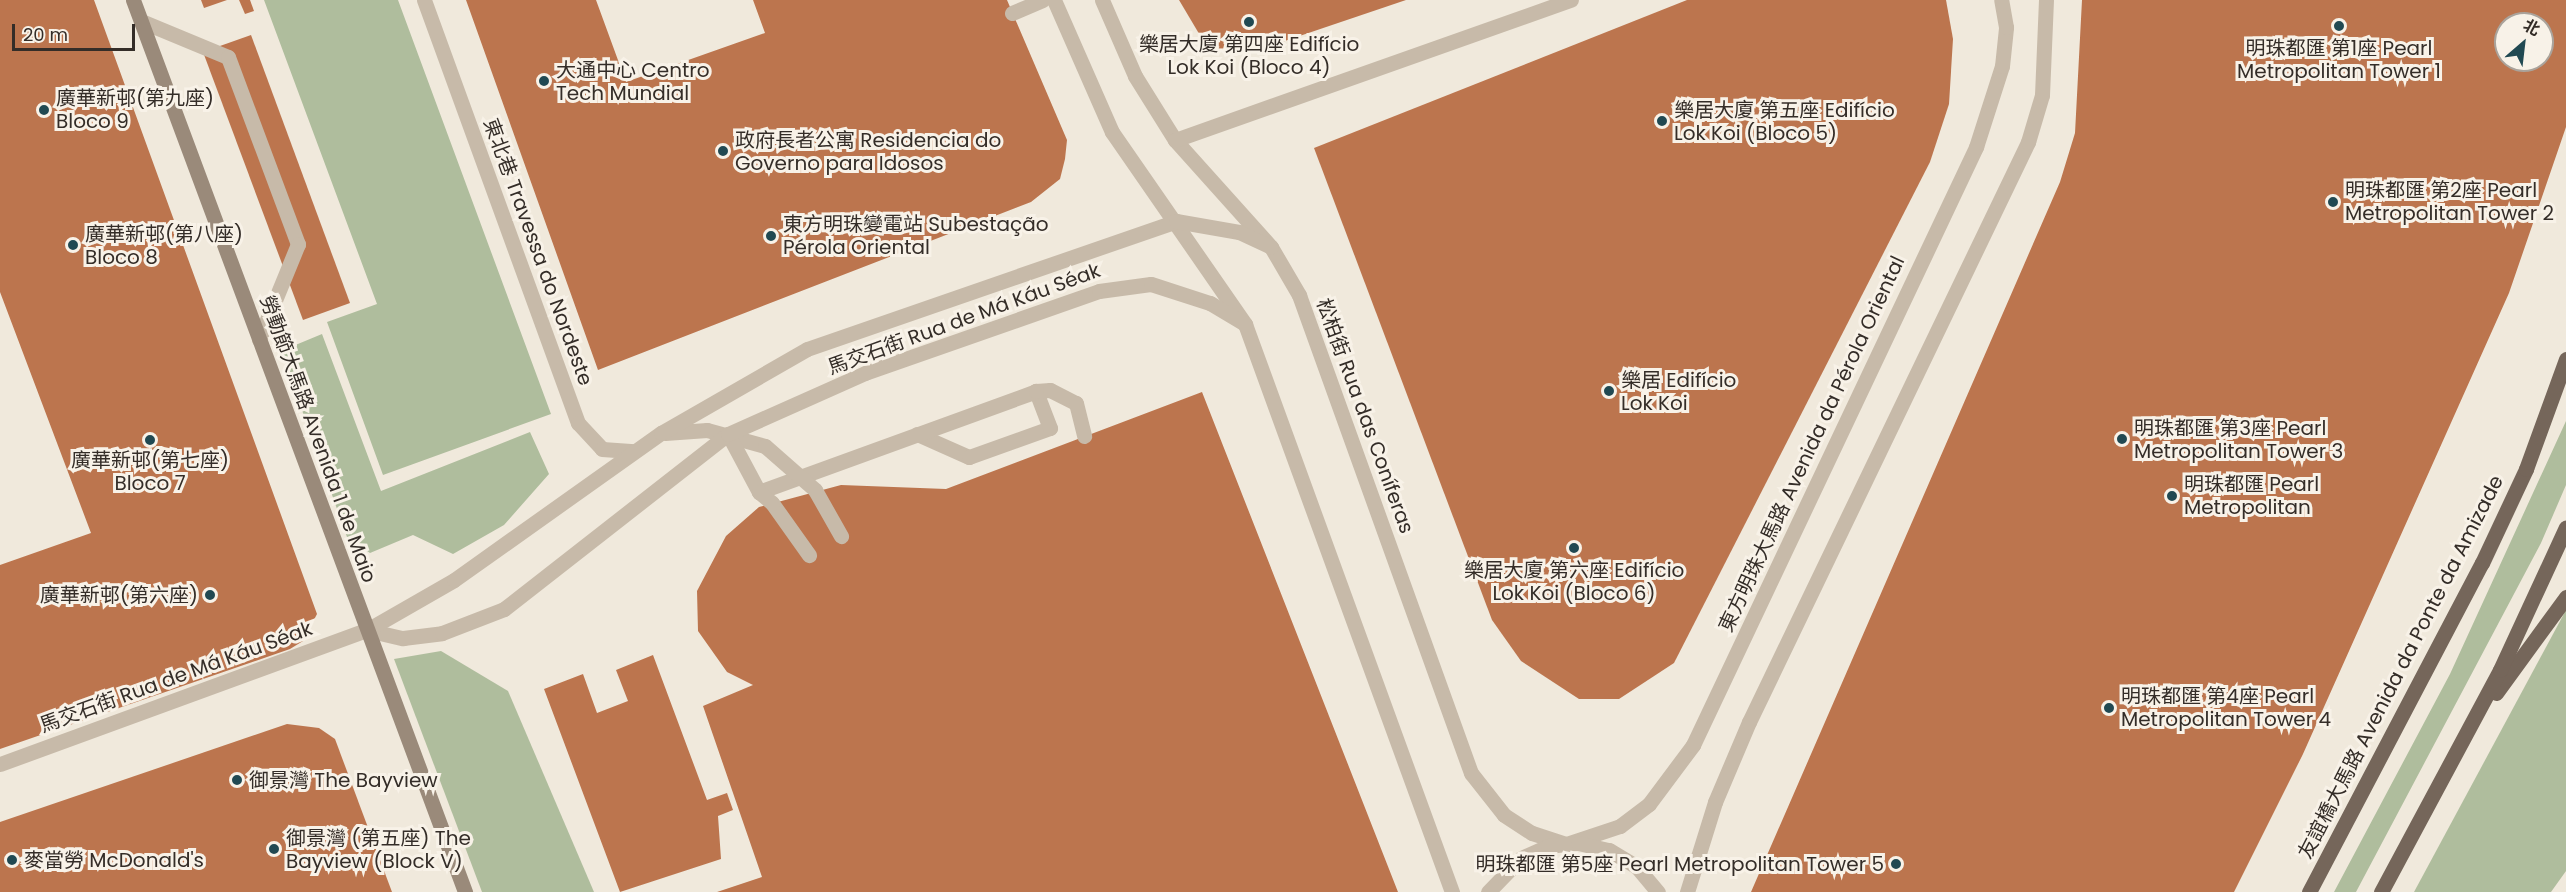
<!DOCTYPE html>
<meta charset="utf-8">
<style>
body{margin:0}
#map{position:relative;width:2566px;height:892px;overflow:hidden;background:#f0e9dc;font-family:Poppins,"Noto Sans SC",sans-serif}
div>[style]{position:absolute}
.green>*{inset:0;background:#afbd9d}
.building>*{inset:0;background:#bc754e}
.lane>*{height:15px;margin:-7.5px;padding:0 7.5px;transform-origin:7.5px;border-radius:7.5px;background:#c7baa9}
.street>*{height:15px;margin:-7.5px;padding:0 7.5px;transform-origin:7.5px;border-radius:7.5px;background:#c7baa9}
.secondary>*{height:15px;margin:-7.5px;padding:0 7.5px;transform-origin:7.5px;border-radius:7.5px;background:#9a8a7a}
.primary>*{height:15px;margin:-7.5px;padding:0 7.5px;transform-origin:7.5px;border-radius:7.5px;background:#75665a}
.dots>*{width:16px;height:16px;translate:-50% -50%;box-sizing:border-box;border:3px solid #f8f2e8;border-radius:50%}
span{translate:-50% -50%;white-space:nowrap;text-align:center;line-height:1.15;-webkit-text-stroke:6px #f8f2e8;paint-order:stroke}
.poi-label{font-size:20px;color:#342d28}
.left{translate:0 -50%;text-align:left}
.right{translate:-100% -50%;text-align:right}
.street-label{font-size:20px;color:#342d28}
.north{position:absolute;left:2494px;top:12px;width:60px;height:60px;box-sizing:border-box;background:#f8f2e8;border:2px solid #aaa39b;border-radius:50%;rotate:28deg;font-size:16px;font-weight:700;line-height:24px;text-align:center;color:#342d28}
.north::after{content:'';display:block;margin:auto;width:21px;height:27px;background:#214952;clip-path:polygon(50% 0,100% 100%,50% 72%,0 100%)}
.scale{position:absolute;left:12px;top:24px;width:123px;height:27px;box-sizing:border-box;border:3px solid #342d28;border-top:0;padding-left:8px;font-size:18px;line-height:21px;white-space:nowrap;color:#342d28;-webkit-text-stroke:4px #f8f2e8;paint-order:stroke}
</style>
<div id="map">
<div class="green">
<i style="clip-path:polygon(264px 0,398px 0,551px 414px,383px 475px,327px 322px,377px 304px)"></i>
<i style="clip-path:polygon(322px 334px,381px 491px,530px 432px,549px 474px,504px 525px,453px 554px,413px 535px,370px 553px,347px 537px,281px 351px)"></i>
<i style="clip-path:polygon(2566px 421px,2566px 485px,2541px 543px,2356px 892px,2334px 892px,2450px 674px)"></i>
<i style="clip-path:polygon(2566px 610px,2566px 871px,2551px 892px,2414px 892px)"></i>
<i style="clip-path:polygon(441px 651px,508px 691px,594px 892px,482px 892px,394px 659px)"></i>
</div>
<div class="building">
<i style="clip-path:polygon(0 0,94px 0,317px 614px,303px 641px,290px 649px,0 749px,0 565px,91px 533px,0 292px)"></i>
<i style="clip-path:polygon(201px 0,227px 0,204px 8px)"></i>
<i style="clip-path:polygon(239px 0,250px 0,254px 11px,245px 14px)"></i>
<i style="clip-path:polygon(466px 0,596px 0,626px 82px,765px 33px,753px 0,1007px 0,1067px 140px,1065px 159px,1060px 179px,1031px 202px,598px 370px)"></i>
<i style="clip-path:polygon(1179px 0,1406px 0,1249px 53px,1220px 51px,1201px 37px)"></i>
<i style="clip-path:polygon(1687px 0,1946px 0,1953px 39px,1949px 104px,1930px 162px,1674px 663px,1619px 699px,1579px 699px,1521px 661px,1492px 620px,1314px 148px)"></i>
<i style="clip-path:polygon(evenodd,2082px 0,2566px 0,2566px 127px,2509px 293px,2303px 754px,2234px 892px,1751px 892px,2060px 182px,2075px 133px,2082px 0,2506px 24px,2542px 24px,2542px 60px,2506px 60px,2506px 24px)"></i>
<i style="clip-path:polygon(251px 35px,350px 303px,303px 320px,203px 52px)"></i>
<i style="clip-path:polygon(1202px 392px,1398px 892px,717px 892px,762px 877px,703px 706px,753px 685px,727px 672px,698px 631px,697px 591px,726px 536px,759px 507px,841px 485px,946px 489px)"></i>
<i style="clip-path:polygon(653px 655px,707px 800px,727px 793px,733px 810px,718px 816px,721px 859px,620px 892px,544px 689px,583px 674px,597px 713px,628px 701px,616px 670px)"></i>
<i style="clip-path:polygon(287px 724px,319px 728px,335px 739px,392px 892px,0 892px,0 822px)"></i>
</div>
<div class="lane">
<i style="left:1012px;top:13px;width:33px;rotate:-23deg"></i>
<i style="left:141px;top:21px;width:94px;rotate:22.5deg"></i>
<i style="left:228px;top:57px;width:200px;rotate:69.5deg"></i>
<i style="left:298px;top:244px;width:103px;rotate:112.3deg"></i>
<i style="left:917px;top:434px;width:57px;rotate:23.9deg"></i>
<i style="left:969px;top:457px;width:86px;rotate:-19.7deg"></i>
<i style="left:1050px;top:428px;width:40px;rotate:-111deg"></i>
<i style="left:815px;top:490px;width:53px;rotate:60.5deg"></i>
<i style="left:759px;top:492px;width:295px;rotate:-20deg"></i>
<i style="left:1036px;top:391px;width:14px;rotate:-4deg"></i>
<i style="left:1050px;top:390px;width:29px;rotate:27deg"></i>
<i style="left:1076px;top:403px;width:34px;rotate:76deg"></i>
<i style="left:772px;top:503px;width:64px;rotate:54.6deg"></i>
</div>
<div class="street">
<i style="left:424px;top:0;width:450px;rotate:70deg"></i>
<i style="left:578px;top:423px;width:35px;rotate:47deg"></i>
<i style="left:602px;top:449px;width:32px;rotate:4deg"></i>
<i style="left:1054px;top:0;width:144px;rotate:66.3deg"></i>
<i style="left:1112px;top:132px;width:234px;rotate:55.3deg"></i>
<i style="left:1245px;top:324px;width:605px;rotate:69.98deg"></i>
<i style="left:1102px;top:0;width:83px;rotate:66.5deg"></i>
<i style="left:1135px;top:76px;width:75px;rotate:58deg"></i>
<i style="left:1175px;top:140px;width:144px;rotate:48.1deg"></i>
<i style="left:1271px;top:247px;width:56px;rotate:59.7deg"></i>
<i style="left:1299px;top:295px;width:508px;rotate:70.21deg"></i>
<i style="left:1471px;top:773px;width:53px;rotate:51.8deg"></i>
<i style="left:1504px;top:815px;width:33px;rotate:33deg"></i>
<i style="left:1532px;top:833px;width:36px;rotate:18deg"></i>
<i style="left:1175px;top:140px;width:420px;rotate:-19.5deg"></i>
<i style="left:665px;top:433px;width:42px;rotate:-4.1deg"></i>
<i style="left:707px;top:430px;width:60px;rotate:15.4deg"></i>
<i style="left:765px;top:446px;width:67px;rotate:41.3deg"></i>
<i style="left:728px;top:434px;width:66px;rotate:61.9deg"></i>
<i style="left:759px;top:492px;width:17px;rotate:40deg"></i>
<i style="left:367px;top:630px;width:37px;rotate:13deg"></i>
<i style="left:403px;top:638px;width:39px;rotate:-7deg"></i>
<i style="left:442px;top:633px;width:66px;rotate:-21.2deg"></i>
<i style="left:504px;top:609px;width:284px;rotate:-38deg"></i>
<i style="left:728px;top:434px;width:150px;rotate:-24deg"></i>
<i style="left:865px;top:373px;width:248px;rotate:-19.3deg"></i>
<i style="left:1099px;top:291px;width:52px;rotate:-7.7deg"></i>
<i style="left:1151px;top:284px;width:62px;rotate:17.9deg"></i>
<i style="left:1210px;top:303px;width:41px;rotate:31deg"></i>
<i style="left:0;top:764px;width:391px;rotate:-20.1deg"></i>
<i style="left:367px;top:630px;width:100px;rotate:-29.9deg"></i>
<i style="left:454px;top:580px;width:254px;rotate:-35.4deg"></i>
<i style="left:661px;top:433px;width:168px;rotate:-29.9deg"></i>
<i style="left:807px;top:349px;width:391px;rotate:-19.1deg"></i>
<i style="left:1176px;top:221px;width:64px;rotate:9.9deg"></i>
<i style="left:1239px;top:232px;width:35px;rotate:25deg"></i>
<i style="left:1566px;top:844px;width:57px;rotate:-18.4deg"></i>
<i style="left:1620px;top:826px;width:36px;rotate:-37deg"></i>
<i style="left:1649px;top:804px;width:74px;rotate:-53.3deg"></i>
<i style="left:1693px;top:745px;width:662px;rotate:-64.67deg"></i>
<i style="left:1976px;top:147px;width:85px;rotate:-72.2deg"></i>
<i style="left:2002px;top:66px;width:39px;rotate:-84deg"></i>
<i style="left:2006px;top:27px;width:27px;rotate:-100deg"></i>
<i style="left:1488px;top:892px;width:47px;rotate:-45.9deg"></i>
<i style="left:1521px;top:858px;width:30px;rotate:-24deg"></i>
<i style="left:1548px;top:846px;width:30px;rotate:-6deg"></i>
<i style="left:1578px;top:843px;width:32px;rotate:13deg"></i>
<i style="left:1609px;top:850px;width:31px;rotate:31deg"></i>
<i style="left:1636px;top:866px;width:34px;rotate:50deg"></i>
<i style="left:1687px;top:892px;width:94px;rotate:-72.7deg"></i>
<i style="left:1715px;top:802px;width:87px;rotate:-67deg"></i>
<i style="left:1749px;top:722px;width:644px;rotate:-64.31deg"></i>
<i style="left:2028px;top:142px;width:49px;rotate:-73.4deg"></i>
<i style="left:2042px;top:95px;width:95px;rotate:-87.6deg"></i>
</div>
<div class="secondary">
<i style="left:133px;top:0;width:952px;rotate:69.58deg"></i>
</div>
<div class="primary">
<i style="left:2496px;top:693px;width:119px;rotate:-53.9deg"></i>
<i style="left:2309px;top:892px;width:372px;rotate:-62.3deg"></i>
<i style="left:2482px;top:563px;width:104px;rotate:-64.9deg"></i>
<i style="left:2526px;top:469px;width:117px;rotate:-70deg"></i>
<i style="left:2381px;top:892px;width:252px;rotate:-61.8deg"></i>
<i style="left:2500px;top:670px;width:157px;rotate:-65.2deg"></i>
</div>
<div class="dots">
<i style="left:1249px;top:22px;background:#214952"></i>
<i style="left:2339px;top:26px;background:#214952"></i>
<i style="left:544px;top:81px;background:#214952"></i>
<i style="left:44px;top:110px;background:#214952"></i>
<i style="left:1662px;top:121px;background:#214952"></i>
<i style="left:723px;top:151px;background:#214952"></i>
<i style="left:2333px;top:202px;background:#214952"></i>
<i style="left:771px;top:236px;background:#214952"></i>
<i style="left:73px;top:245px;background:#214952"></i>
<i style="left:1609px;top:391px;background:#214952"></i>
<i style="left:2122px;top:439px;background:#214952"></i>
<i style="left:150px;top:440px;background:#214952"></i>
<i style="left:2172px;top:496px;background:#214952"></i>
<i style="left:1574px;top:548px;background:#214952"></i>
<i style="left:210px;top:595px;background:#214952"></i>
<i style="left:2109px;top:708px;background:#214952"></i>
<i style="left:237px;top:780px;background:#214952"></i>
<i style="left:274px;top:849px;background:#214952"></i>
<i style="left:12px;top:860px;background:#214952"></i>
<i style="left:1896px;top:864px;background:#214952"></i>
</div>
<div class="poi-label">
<span style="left:1249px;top:56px">樂居大廈 第四座 Edifício<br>Lok Koi (Bloco 4)</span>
<span style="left:2339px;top:60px">明珠都匯 第1座 Pearl<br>Metropolitan Tower 1</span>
<span class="left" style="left:556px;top:82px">大通中心 Centro<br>Tech Mundial</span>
<span class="left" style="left:56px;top:110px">廣華新邨(第九座)<br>Bloco 9</span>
<span class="left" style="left:1674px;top:122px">樂居大廈 第五座 Edifício<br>Lok Koi (Bloco 5)</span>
<span class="left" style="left:735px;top:152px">政府長者公寓 Residencia do<br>Governo para Idosos</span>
<span class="left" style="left:2345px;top:202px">明珠都匯 第2座 Pearl<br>Metropolitan Tower 2</span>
<span class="left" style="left:783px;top:236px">東方明珠變電站 Subestação<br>Pérola Oriental</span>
<span class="left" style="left:85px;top:246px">廣華新邨(第八座)<br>Bloco 8</span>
<span class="left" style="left:1621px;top:392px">樂居 Edifício<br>Lok Koi</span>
<span class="left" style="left:2134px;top:440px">明珠都匯 第3座 Pearl<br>Metropolitan Tower 3</span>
<span style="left:150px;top:472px">廣華新邨(第七座)<br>Bloco 7</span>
<span class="left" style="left:2184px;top:496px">明珠都匯 Pearl<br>Metropolitan</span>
<span style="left:1574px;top:582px">樂居大廈 第六座 Edifício<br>Lok Koi (Bloco 6)</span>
<span class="right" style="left:198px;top:595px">廣華新邨(第六座)</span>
<span class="left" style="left:2121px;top:708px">明珠都匯 第4座 Pearl<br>Metropolitan Tower 4</span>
<span class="left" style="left:249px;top:780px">御景灣 The Bayview</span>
<span class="left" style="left:286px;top:850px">御景灣 (第五座) The<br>Bayview (Block V)</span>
<span class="left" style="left:24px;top:860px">麥當勞 McDonald's</span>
<span class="right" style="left:1884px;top:864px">明珠都匯 第5座 Pearl Metropolitan Tower 5</span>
</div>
<div class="street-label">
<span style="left:538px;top:252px;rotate:70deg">東北巷 Travessa do Nordeste</span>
<span style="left:964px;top:319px;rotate:-20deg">馬交石街 Rua de Má Káu Séak</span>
<span style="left:1365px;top:416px;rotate:70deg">松柏街 Rua das Coníferas</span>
<span style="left:318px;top:439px;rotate:70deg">勞動節大馬路 Avenida 1 de Maio</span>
<span style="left:1812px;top:444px;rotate:-65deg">東方明珠大馬路 Avenida da Pérola Oriental</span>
<span style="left:2401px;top:667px;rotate:-63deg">友誼橋大馬路 Avenida da Ponte da Amizade</span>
<span style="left:176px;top:677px;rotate:-20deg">馬交石街 Rua de Má Káu Séak</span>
</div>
<div class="north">北</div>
<div class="scale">20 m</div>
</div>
